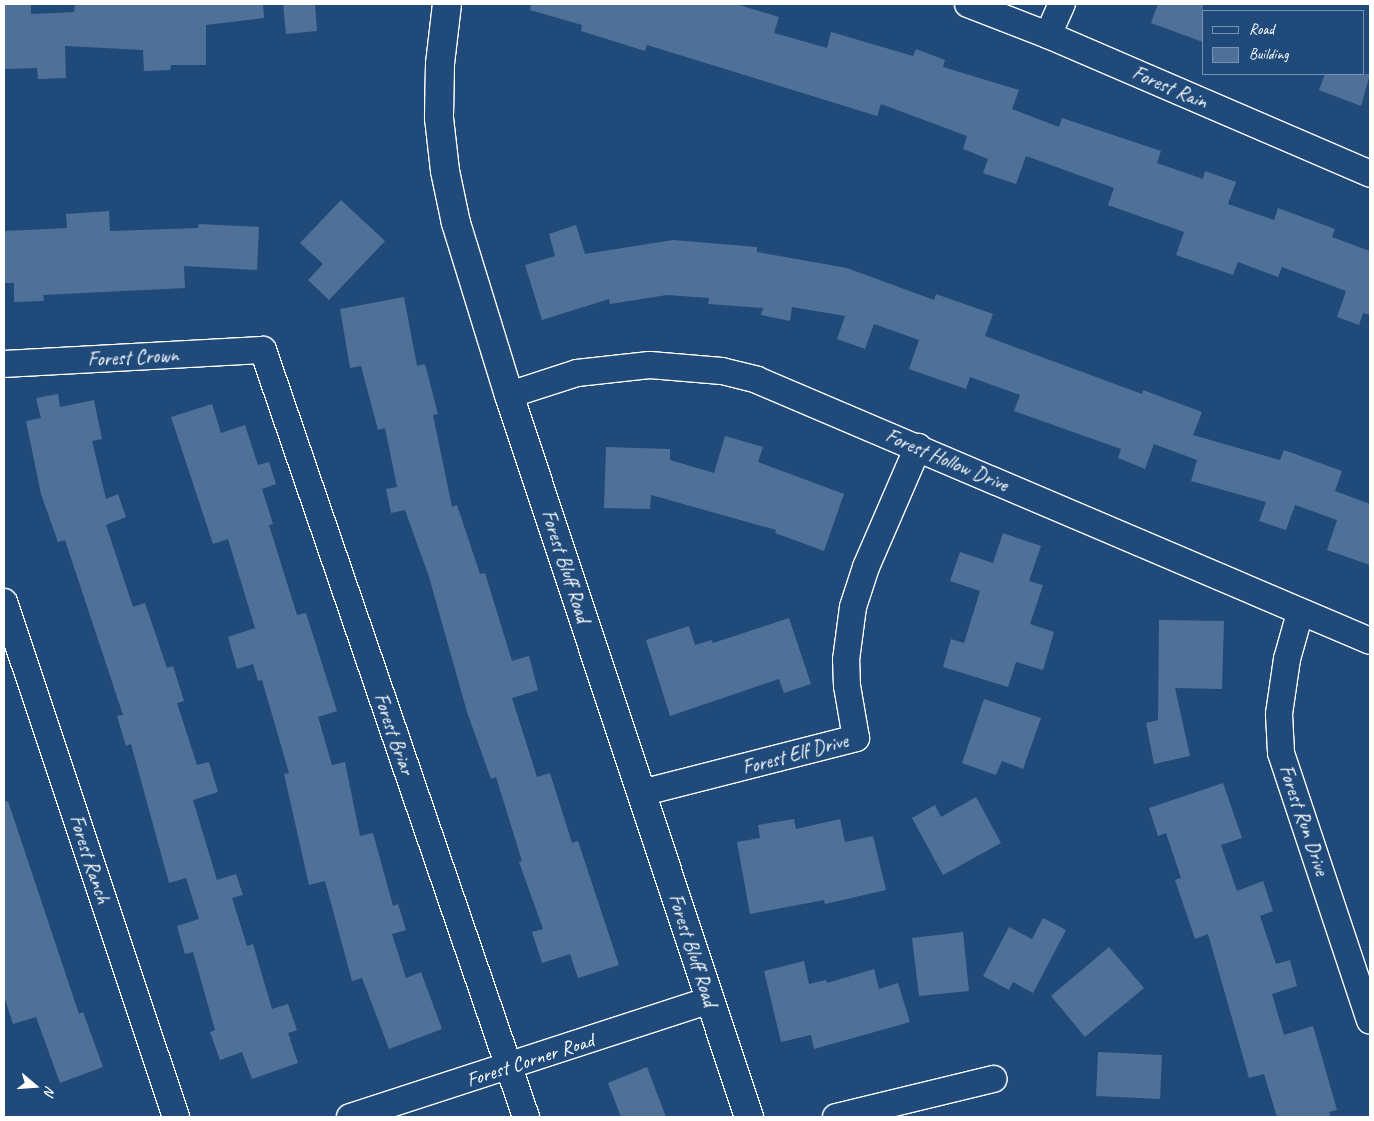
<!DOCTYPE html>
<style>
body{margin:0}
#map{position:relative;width:1374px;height:1121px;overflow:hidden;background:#1f4a7a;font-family:Caveat,sans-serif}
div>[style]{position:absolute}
.building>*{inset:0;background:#507197}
.roads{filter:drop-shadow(1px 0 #fff) drop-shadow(-1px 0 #fff) drop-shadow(0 1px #fff) drop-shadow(0 -1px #fff)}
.street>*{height:26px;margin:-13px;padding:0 13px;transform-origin:13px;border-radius:13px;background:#1f4a7a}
.secondary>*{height:28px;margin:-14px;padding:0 14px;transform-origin:14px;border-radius:14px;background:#1f4a7a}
span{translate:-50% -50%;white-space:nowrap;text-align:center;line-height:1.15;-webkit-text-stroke:5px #1f4a7a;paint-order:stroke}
.street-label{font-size:20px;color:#fff}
.frame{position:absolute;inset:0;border:5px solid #fff;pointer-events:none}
.legend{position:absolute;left:1202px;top:10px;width:162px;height:65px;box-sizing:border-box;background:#1f4a7a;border:1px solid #7992af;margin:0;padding:6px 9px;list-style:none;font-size:15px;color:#fff}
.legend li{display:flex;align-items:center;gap:10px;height:25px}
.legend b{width:25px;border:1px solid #7992af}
.north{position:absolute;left:10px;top:1061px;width:50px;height:50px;-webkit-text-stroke:4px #1f4a7a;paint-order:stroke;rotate:108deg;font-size:14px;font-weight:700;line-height:20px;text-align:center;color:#fff}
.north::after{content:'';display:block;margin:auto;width:18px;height:22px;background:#fff;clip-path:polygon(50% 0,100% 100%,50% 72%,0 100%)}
</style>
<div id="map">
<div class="building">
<i style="clip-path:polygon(4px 4px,31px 4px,31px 14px,74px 12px,75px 4px,263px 4px,264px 18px,206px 25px,206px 65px,171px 65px,170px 70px,144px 71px,143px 50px,65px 46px,66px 78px,38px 79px,37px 68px,5px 69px)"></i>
<i style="clip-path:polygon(283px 4px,315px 4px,317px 31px,286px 34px)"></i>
<i style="clip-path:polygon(531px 4px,736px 4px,779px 17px,774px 33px,827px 48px,831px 32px,913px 56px,916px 49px,945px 60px,943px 67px,1019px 90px,1012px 109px,1059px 127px,1062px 118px,1161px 151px,1157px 163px,1203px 179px,1205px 171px,1236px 182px,1228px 204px,1274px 220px,1278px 208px,1335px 229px,1332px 237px,1370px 251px,1370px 315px,1363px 313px,1359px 325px,1337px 317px,1346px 291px,1282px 267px,1278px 277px,1238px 262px,1233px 275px,1176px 255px,1184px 232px,1108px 205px,1114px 188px,1026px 156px,1016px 184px,983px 173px,988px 159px,963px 149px,967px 136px,881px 104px,877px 116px,647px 45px,645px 51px,581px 31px,582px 25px,530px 10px)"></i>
<i style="clip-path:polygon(1158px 4px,1203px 4px,1203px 42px,1151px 23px)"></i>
<i style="clip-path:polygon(1325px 74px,1370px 74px,1361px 106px,1319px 90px)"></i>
<i style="clip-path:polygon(341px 200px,385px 241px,329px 300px,308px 280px,323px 264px,300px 243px)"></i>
<i style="clip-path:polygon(109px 211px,110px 231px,198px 228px,199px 224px,259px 227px,257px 270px,184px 266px,185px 288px,43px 295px,44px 301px,14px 302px,14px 283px,4px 283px,4px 231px,67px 228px,66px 214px)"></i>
<i style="clip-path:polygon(576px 225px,585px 254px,673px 240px,757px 247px,757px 252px,847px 268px,934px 300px,936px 294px,993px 314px,985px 336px,1142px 394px,1143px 390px,1202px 412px,1193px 435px,1280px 460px,1284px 450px,1342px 471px,1335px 491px,1370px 504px,1370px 565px,1327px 550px,1337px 520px,1295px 505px,1286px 530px,1259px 521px,1266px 502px,1191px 481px,1197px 460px,1154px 444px,1145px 469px,1118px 458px,1121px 449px,1014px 411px,1020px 395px,970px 377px,966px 389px,909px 369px,919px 340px,874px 324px,865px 349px,837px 339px,845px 316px,792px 307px,790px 321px,761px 315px,763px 308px,708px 304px,709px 298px,667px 295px,610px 304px,609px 299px,542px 320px,525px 265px,555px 256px,549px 234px)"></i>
<i style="clip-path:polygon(404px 297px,417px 366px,425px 364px,438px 414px,433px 415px,452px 507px,457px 505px,480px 574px,485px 573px,512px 661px,529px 656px,538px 690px,512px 698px,537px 777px,550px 773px,572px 843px,578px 841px,619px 965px,578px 978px,570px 954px,542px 963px,532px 932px,543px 929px,519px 862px,522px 861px,496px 777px,491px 779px,467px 712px,429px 577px,405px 510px,391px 513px,386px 489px,397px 487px,385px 428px,378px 430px,361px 366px,350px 368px,340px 309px)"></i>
<i style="clip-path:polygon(58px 394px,60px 407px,94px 400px,102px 439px,92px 441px,106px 499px,118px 494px,126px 517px,106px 525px,133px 607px,145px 603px,167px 668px,173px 666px,184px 701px,177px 703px,197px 765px,209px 762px,218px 792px,193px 800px,217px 880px,236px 874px,243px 895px,232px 898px,247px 946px,253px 944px,272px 1009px,288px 1004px,297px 1030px,288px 1033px,298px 1063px,252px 1079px,242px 1052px,220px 1060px,210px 1032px,215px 1030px,193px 952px,185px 954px,177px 926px,199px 919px,186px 878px,169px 883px,131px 744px,126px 746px,117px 716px,123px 715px,65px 540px,58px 542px,41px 494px,26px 421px,41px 418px,36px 398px)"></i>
<i style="clip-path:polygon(212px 404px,221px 433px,245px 425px,258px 465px,269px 462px,276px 484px,262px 489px,273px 524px,269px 525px,297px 615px,306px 613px,337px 711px,318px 717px,332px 765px,345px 762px,360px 836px,373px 833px,393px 906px,398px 904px,406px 930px,392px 934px,406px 978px,421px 972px,442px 1029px,389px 1049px,362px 978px,352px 981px,325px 881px,309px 885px,284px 774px,289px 773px,262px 680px,258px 681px,253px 664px,237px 669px,228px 637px,255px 628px,228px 539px,213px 544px,171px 417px)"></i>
<i style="clip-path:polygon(725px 436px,763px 447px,758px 462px,844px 494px,824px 551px,775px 533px,776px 530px,651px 495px,650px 509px,604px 508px,606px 447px,670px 449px,670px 460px,714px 473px)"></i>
<i style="clip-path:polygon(1003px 533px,1041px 546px,1029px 581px,1043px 585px,1030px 624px,1054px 632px,1043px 670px,1016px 662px,1008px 687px,943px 667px,951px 639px,964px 643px,980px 591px,950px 581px,960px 552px,993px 563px)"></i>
<i style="clip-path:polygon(789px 618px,811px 684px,784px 693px,779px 679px,670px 716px,646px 640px,689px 626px,695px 645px,712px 640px,713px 643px)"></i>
<i style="clip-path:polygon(1159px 620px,1224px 621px,1222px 689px,1175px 688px,1190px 756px,1154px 764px,1146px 723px,1158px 720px)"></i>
<i style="clip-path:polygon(984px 699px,1041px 718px,1023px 769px,1002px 761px,996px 775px,962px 763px)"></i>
<i style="clip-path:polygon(1223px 783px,1242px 838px,1221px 845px,1237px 891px,1263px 881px,1273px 911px,1260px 916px,1276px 964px,1290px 960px,1297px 986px,1272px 994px,1284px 1035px,1313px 1026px,1337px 1110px,1329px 1112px,1331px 1117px,1277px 1117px,1264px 1074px,1249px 1078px,1208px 934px,1195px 939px,1175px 880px,1181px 878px,1166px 833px,1158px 836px,1149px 808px)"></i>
<i style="clip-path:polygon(976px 797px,1001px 843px,943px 875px,912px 818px,935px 805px,941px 817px)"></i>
<i style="clip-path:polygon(8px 801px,79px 1014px,83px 1012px,103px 1067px,60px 1083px,36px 1017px,13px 1024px,4px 996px,4px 802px)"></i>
<i style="clip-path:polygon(794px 819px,796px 829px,840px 819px,845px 842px,873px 836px,886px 890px,825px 904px,824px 900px,750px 914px,737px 842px,760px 838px,758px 825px)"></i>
<i style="clip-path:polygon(1043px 918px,1066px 930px,1033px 993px,1013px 982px,1009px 990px,983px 976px,1009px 927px,1032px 939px)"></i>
<i style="clip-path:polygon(963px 932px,969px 991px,919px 996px,912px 938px)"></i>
<i style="clip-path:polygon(1109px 947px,1144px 988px,1085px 1037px,1051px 996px)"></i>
<i style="clip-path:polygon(804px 961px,809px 984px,826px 980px,827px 983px,874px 969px,879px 989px,898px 983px,910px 1022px,814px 1049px,811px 1035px,781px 1042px,764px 971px)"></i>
<i style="clip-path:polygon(1098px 1052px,1162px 1055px,1160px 1099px,1096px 1096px)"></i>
<i style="clip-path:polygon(647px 1067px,666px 1117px,621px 1117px,608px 1083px)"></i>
</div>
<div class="roads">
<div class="street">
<i style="left:968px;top:4px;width:86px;rotate:21.2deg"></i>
<i style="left:1048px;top:35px;width:351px;rotate:23.3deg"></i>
<i style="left:1048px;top:35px;width:34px;rotate:-66deg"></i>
<i style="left:4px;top:364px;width:259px;rotate:-3.1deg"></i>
<i style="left:263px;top:350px;width:811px;rotate:71.07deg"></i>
<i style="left:509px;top:395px;width:71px;rotate:-17.9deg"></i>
<i style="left:577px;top:373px;width:73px;rotate:-6.3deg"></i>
<i style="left:650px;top:365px;width:72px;rotate:4.8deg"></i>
<i style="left:722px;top:371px;width:36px;rotate:14deg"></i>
<i style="left:757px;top:380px;width:666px;rotate:23.06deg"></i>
<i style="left:4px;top:602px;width:543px;rotate:71.53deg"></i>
<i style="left:1300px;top:613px;width:48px;rotate:105.8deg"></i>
<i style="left:1287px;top:659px;width:56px;rotate:98.3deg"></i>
<i style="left:1279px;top:714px;width:39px;rotate:87deg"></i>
<i style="left:1281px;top:753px;width:282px;rotate:71.6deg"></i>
<i style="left:641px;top:793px;width:222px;rotate:-14.3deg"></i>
<i style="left:856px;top:738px;width:53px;rotate:-99.8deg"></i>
<i style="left:847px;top:686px;width:26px;rotate:-92deg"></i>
<i style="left:846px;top:660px;width:53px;rotate:-82.5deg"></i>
<i style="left:853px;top:607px;width:42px;rotate:-72deg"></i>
<i style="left:866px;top:567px;width:131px;rotate:-66.6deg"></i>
<i style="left:350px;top:1117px;width:379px;rotate:-18deg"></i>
<i style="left:836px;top:1117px;width:162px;rotate:-13.6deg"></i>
</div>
<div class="secondary">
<i style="left:447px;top:4px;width:60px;rotate:96.7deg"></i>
<i style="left:440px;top:64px;width:54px;rotate:91.1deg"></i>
<i style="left:439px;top:118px;width:53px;rotate:83.5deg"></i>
<i style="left:445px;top:171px;width:53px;rotate:78.1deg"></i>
<i style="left:456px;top:223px;width:180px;rotate:72.9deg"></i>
<i style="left:509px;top:395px;width:761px;rotate:71.61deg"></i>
</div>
</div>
<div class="street-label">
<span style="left:1170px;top:87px;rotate:23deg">Forest Rain</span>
<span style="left:133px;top:357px;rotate:-3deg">Forest Crown</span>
<span style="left:947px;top:460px;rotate:23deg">Forest Hollow Drive</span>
<span style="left:566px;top:566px;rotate:72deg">Forest Bluff Road</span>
<span style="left:394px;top:734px;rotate:71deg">Forest Briar</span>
<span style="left:795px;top:754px;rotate:-15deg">Forest Elf Drive</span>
<span style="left:1304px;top:820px;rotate:71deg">Forest Run Drive</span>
<span style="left:90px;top:859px;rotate:72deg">Forest Ranch</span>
<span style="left:693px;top:950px;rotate:72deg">Forest Bluff Road</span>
<span style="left:530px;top:1060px;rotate:-18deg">Forest Corner Road</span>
</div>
<div class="frame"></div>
<ul class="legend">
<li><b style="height:6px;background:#1f4a7a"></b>Road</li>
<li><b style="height:14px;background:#507197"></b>Building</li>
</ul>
<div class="north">N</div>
</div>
